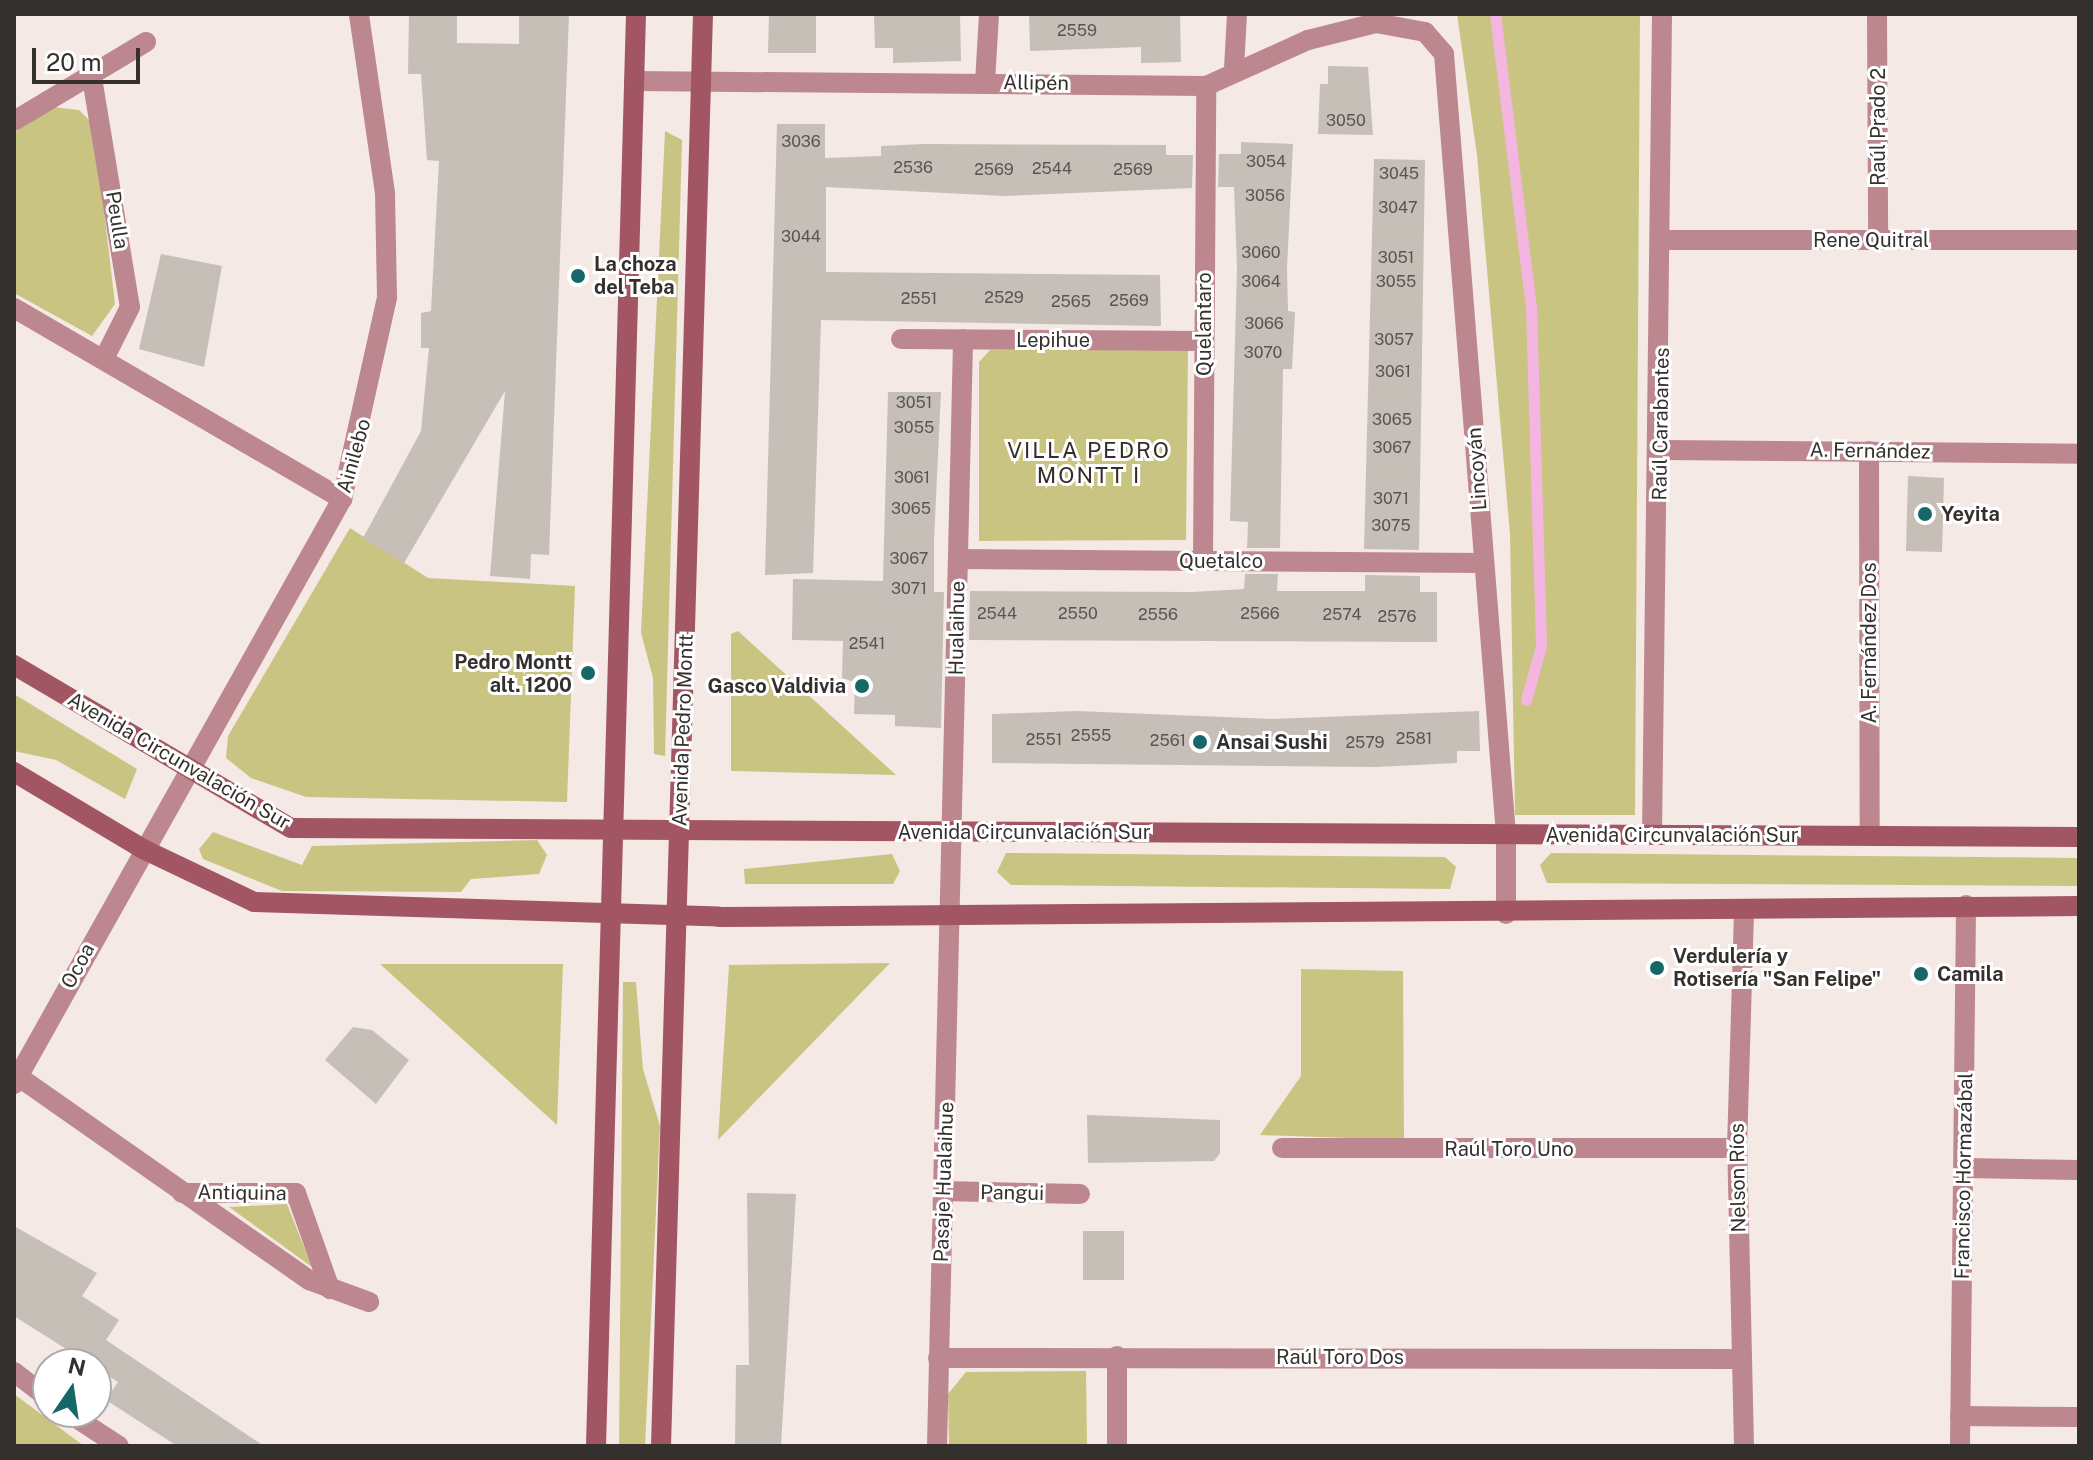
<!DOCTYPE html>
<meta charset="utf-8">
<style>
body{margin:0}
#map{position:relative;width:2093px;height:1460px;overflow:hidden;background:#f4e9e4;font-family:"Public Sans",sans-serif}
div>[style]{position:absolute}
.green>*{inset:0;background:#cac483}
.stream>*{height:11px;margin:-5.5px;padding:0 5.5px;transform-origin:5.5px;border-radius:5.5px;background:#f4b6e0}
.building>*{inset:0;background:#c6bfb7}
.street>*{height:20px;margin:-10px;padding:0 10px;transform-origin:10px;border-radius:10px;background:#bd878f}
.secondary>*{height:20px;margin:-10px;padding:0 10px;transform-origin:10px;border-radius:10px;background:#a25663}
.dots>*{width:22px;height:22px;translate:-50% -50%;box-sizing:border-box;border:4px solid #fff;border-radius:50%}
span{translate:-50% -50%;white-space:nowrap;text-align:center;line-height:1.15;-webkit-text-stroke:6px #fff;paint-order:stroke}
.number-label{font-size:16px;color:#585450}
.number-label span{-webkit-text-stroke-width:0}
.street-label{font-size:20px;color:#34302e}
.poi-label{font-size:20px;color:#34302e;font-weight:700}
.left{translate:0 -50%;text-align:left}
.right{translate:-100% -50%;text-align:right}
.neighbourhood-label{font-size:22px;color:#352d29;letter-spacing:2px}
.frame{position:absolute;inset:0;border:16px solid #34302e;pointer-events:none}
.north{position:absolute;left:32px;top:1348px;width:80px;height:80px;box-sizing:border-box;background:#fff;border:2px solid #aeacab;border-radius:50%;rotate:13deg;font-size:22px;font-weight:700;line-height:32px;text-align:center;color:#34302e}
.north::after{content:'';display:block;margin:auto;width:28px;height:36px;background:#186768;clip-path:polygon(50% 0,100% 100%,50% 72%,0 100%)}
.scale{position:absolute;left:32px;top:48px;width:108px;height:36px;box-sizing:border-box;border:4px solid #34302e;border-top:0;padding-left:10px;font-size:24px;line-height:28px;white-space:nowrap;color:#34302e;-webkit-text-stroke:6px #fff;paint-order:stroke}
</style>
<div id="map">
<div class="green">
<i style="clip-path:polygon(1457px 14px,1640px 14px,1635px 815px,1515px 815px,1510px 534px,1477px 155px)"></i>
<i style="clip-path:polygon(53px 107px,79px 110px,94px 125px,115px 304px,92px 336px,14px 293px,14px 133px)"></i>
<i style="clip-path:polygon(665px 131px,682px 140px,665px 756px,654px 754px,653px 678px,641px 633px)"></i>
<i style="clip-path:polygon(1188px 349px,1186px 540px,979px 541px,979px 362px,990px 350px)"></i>
<i style="clip-path:polygon(350px 528px,428px 578px,575px 586px,567px 802px,306px 797px,251px 778px,226px 758px,228px 736px)"></i>
<i style="clip-path:polygon(738px 631px,896px 775px,731px 771px,731px 634px)"></i>
<i style="clip-path:polygon(14px 694px,137px 769px,125px 799px,56px 760px,14px 751px)"></i>
<i style="clip-path:polygon(213px 832px,302px 865px,312px 846px,537px 840px,547px 855px,539px 874px,471px 879px,461px 892px,282px 891px,203px 859px,199px 849px)"></i>
<i style="clip-path:polygon(1006px 853px,1445px 857px,1456px 867px,1450px 889px,1011px 885px,997px 872px)"></i>
<i style="clip-path:polygon(1551px 853px,2079px 858px,2079px 886px,1547px 883px,1540px 865px)"></i>
<i style="clip-path:polygon(892px 854px,900px 871px,893px 884px,745px 884px,744px 869px)"></i>
<i style="clip-path:polygon(890px 963px,718px 1140px,729px 965px)"></i>
<i style="clip-path:polygon(380px 964px,563px 964px,557px 1125px)"></i>
<i style="clip-path:polygon(1301px 969px,1403px 971px,1404px 1140px,1260px 1135px,1301px 1076px)"></i>
<i style="clip-path:polygon(623px 982px,636px 982px,643px 1069px,660px 1126px,645px 1446px,619px 1446px)"></i>
<i style="clip-path:polygon(287px 1204px,312px 1267px,229px 1207px)"></i>
<i style="clip-path:polygon(1086px 1371px,1087px 1446px,949px 1446px,948px 1394px,966px 1372px)"></i>
<i style="clip-path:polygon(14px 1394px,84px 1446px,14px 1446px)"></i>
</div>
<div class="stream">
<i style="left:1495px;top:14px;width:294px;rotate:83deg"></i>
<i style="left:1531px;top:306px;width:340px;rotate:88.3deg"></i>
<i style="left:1541px;top:646px;width:56px;rotate:105.5deg"></i>
</div>
<div class="building">
<i style="clip-path:polygon(409px 14px,457px 14px,457px 43px,519px 44px,519px 14px,569px 14px,549px 555px,531px 554px,530px 579px,490px 576px,505px 391px,404px 563px,363px 538px,421px 431px,429px 348px,421px 348px,421px 313px,431px 311px,439px 161px,427px 160px,421px 74px,408px 74px)"></i>
<i style="clip-path:polygon(769px 14px,816px 14px,816px 53px,768px 53px)"></i>
<i style="clip-path:polygon(960px 14px,961px 61px,893px 63px,893px 48px,875px 48px,874px 15px)"></i>
<i style="clip-path:polygon(1029px 14px,1180px 14px,1181px 62px,1141px 63px,1141px 47px,1030px 51px)"></i>
<i style="clip-path:polygon(1328px 66px,1368px 67px,1373px 135px,1318px 134px,1320px 84px,1328px 84px)"></i>
<i style="clip-path:polygon(777px 124px,825px 124px,825px 158px,881px 156px,881px 146px,924px 144px,1166px 145px,1166px 155px,1193px 155px,1192px 188px,1005px 196px,826px 187px,826px 272px,1160px 275px,1161px 326px,821px 320px,813px 573px,765px 575px)"></i>
<i style="clip-path:polygon(1241px 142px,1293px 144px,1287px 268px,1288px 311px,1295px 312px,1292px 369px,1283px 369px,1280px 548px,1247px 548px,1248px 522px,1230px 521px,1237px 268px,1234px 187px,1218px 187px,1219px 154px,1241px 154px)"></i>
<i style="clip-path:polygon(1374px 159px,1425px 160px,1419px 550px,1364px 549px)"></i>
<i style="clip-path:polygon(161px 254px,222px 266px,204px 367px,139px 349px)"></i>
<i style="clip-path:polygon(888px 392px,941px 392px,934px 540px,934px 592px,944px 592px,941px 728px,895px 726px,895px 715px,854px 714px,855px 682px,842px 678px,843px 641px,792px 640px,793px 579px,883px 581px)"></i>
<i style="clip-path:polygon(1908px 476px,1944px 478px,1942px 552px,1906px 551px)"></i>
<i style="clip-path:polygon(1245px 574px,1278px 574px,1277px 591px,1365px 591px,1365px 575px,1420px 576px,1420px 592px,1437px 592px,1437px 642px,969px 640px,970px 591px,1192px 592px,1244px 589px)"></i>
<i style="clip-path:polygon(1077px 711px,1272px 719px,1479px 711px,1480px 751px,1457px 751px,1457px 763px,1376px 767px,992px 763px,992px 714px)"></i>
<i style="clip-path:polygon(353px 1027px,372px 1030px,409px 1060px,376px 1104px,325px 1060px)"></i>
<i style="clip-path:polygon(1087px 1115px,1220px 1120px,1220px 1153px,1214px 1161px,1088px 1163px)"></i>
<i style="clip-path:polygon(747px 1193px,796px 1194px,781px 1446px,735px 1446px,736px 1365px,749px 1365px)"></i>
<i style="clip-path:polygon(14px 1226px,97px 1273px,82px 1296px,119px 1320px,106px 1340px,264px 1446px,177px 1446px,106px 1400px,118px 1382px,14px 1316px)"></i>
<i style="clip-path:polygon(1083px 1231px,1124px 1231px,1124px 1280px,1083px 1280px)"></i>
</div>
<div class="street">
<i style="left:1877px;top:14px;width:226px;rotate:89.7deg"></i>
<i style="left:1234px;top:68px;width:54px;rotate:-86.8deg"></i>
<i style="left:92px;top:78px;width:232px;rotate:80.6deg"></i>
<i style="left:130px;top:307px;width:56px;rotate:116.6deg"></i>
<i style="left:634px;top:81px;width:572px;rotate:0.5deg"></i>
<i style="left:1206px;top:86px;width:112px;rotate:-24.3deg"></i>
<i style="left:1308px;top:40px;width:70px;rotate:-14deg"></i>
<i style="left:1376px;top:23px;width:50px;rotate:10.4deg"></i>
<i style="left:1425px;top:32px;width:29px;rotate:49deg"></i>
<i style="left:1444px;top:54px;width:782px;rotate:85.46deg"></i>
<i style="left:1506px;top:834px;width:80px;rotate:90deg"></i>
<i style="left:985px;top:82px;width:68px;rotate:-86.6deg"></i>
<i style="left:14px;top:121px;width:154px;rotate:-30.9deg"></i>
<i style="left:1664px;top:240px;width:415px"></i>
<i style="left:14px;top:308px;width:380px;rotate:30.2deg"></i>
<i style="left:901px;top:339px;width:303px;rotate:0.4deg"></i>
<i style="left:1661px;top:450px;width:418px;rotate:0.5deg"></i>
<i style="left:1869px;top:451px;width:384px;rotate:89.9deg"></i>
<i style="left:958px;top:559px;width:526px;rotate:0.44deg"></i>
<i style="left:1203px;top:561px;width:475px;rotate:-89.6deg"></i>
<i style="left:1652px;top:835px;width:821px;rotate:-89.3deg"></i>
<i style="left:19px;top:1077px;width:354px;rotate:35deg"></i>
<i style="left:309px;top:1280px;width:64px;rotate:20.1deg"></i>
<i style="left:14px;top:1084px;width:671px;rotate:-60.72deg"></i>
<i style="left:342px;top:499px;width:207px;rotate:-77.4deg"></i>
<i style="left:387px;top:297px;width:104px;rotate:-91.1deg"></i>
<i style="left:385px;top:193px;width:181px;rotate:-98.3deg"></i>
<i style="left:1282px;top:1148px;width:455px"></i>
<i style="left:1965px;top:1168px;width:114px;rotate:1deg"></i>
<i style="left:943px;top:1191px;width:137px;rotate:1.3deg"></i>
<i style="left:182px;top:1193px;width:114px"></i>
<i style="left:296px;top:1193px;width:102px;rotate:70.5deg"></i>
<i style="left:1117px;top:1356px;width:90px;rotate:90deg"></i>
<i style="left:938px;top:1358px;width:804px;rotate:0.07deg"></i>
<i style="left:14px;top:1372px;width:43px;rotate:37.4deg"></i>
<i style="left:67px;top:1412px;width:62px;rotate:33.2deg"></i>
<i style="left:1960px;top:1416px;width:119px;rotate:0.5deg"></i>
<i style="left:937px;top:1446px;width:1107px;rotate:-88.65deg"></i>
<i style="left:1744px;top:1446px;width:298px;rotate:-91.3deg"></i>
<i style="left:1737px;top:1148px;width:238px;rotate:-88.3deg"></i>
<i style="left:1960px;top:1446px;width:541px;rotate:-89.36deg"></i>
</div>
<div class="secondary">
<i style="left:14px;top:665px;width:321px;rotate:30.5deg"></i>
<i style="left:291px;top:828px;width:1788px;rotate:0.29deg"></i>
<i style="left:14px;top:772px;width:150px;rotate:30.8deg"></i>
<i style="left:143px;top:849px;width:123px;rotate:25.5deg"></i>
<i style="left:254px;top:902px;width:465px;rotate:1.8deg"></i>
<i style="left:719px;top:917px;width:1360px;rotate:-0.46deg"></i>
<i style="left:596px;top:1446px;width:1433px;rotate:-88.4deg"></i>
<i style="left:661px;top:1446px;width:1433px;rotate:-88.32deg"></i>
</div>
<div class="dots">
<i style="left:578px;top:276px;background:#186768"></i>
<i style="left:1925px;top:514px;background:#186768"></i>
<i style="left:588px;top:673px;background:#186768"></i>
<i style="left:862px;top:686px;background:#186768"></i>
<i style="left:1200px;top:742px;background:#186768"></i>
<i style="left:1657px;top:968px;background:#186768"></i>
<i style="left:1921px;top:974px;background:#186768"></i>
</div>
<div class="number-label">
<span style="left:1077px;top:31px">2559</span>
<span style="left:1346px;top:121px">3050</span>
<span style="left:801px;top:142px">3036</span>
<span style="left:1266px;top:162px">3054</span>
<span style="left:913px;top:168px">2536</span>
<span style="left:1052px;top:169px">2544</span>
<span style="left:994px;top:170px">2569</span>
<span style="left:1133px;top:170px">2569</span>
<span style="left:1399px;top:174px">3045</span>
<span style="left:1265px;top:196px">3056</span>
<span style="left:1398px;top:208px">3047</span>
<span style="left:801px;top:237px">3044</span>
<span style="left:1261px;top:253px">3060</span>
<span style="left:1396px;top:258px">3051</span>
<span style="left:1261px;top:282px">3064</span>
<span style="left:1396px;top:282px">3055</span>
<span style="left:1004px;top:298px">2529</span>
<span style="left:919px;top:299px">2551</span>
<span style="left:1129px;top:301px">2569</span>
<span style="left:1071px;top:302px">2565</span>
<span style="left:1264px;top:324px">3066</span>
<span style="left:1394px;top:340px">3057</span>
<span style="left:1263px;top:353px">3070</span>
<span style="left:1393px;top:372px">3061</span>
<span style="left:914px;top:403px">3051</span>
<span style="left:1392px;top:420px">3065</span>
<span style="left:914px;top:428px">3055</span>
<span style="left:1392px;top:448px">3067</span>
<span style="left:912px;top:478px">3061</span>
<span style="left:1391px;top:499px">3071</span>
<span style="left:911px;top:509px">3065</span>
<span style="left:1391px;top:526px">3075</span>
<span style="left:909px;top:559px">3067</span>
<span style="left:909px;top:589px">3071</span>
<span style="left:997px;top:614px">2544</span>
<span style="left:1078px;top:614px">2550</span>
<span style="left:1260px;top:614px">2566</span>
<span style="left:1158px;top:615px">2556</span>
<span style="left:1342px;top:615px">2574</span>
<span style="left:1397px;top:617px">2576</span>
<span style="left:867px;top:644px">2541</span>
<span style="left:1091px;top:736px">2555</span>
<span style="left:1414px;top:739px">2581</span>
<span style="left:1044px;top:740px">2551</span>
<span style="left:1168px;top:741px">2561</span>
<span style="left:1365px;top:743px">2579</span>
</div>
<div class="street-label">
<span style="left:1036px;top:83px;rotate:1deg">Allipén</span>
<span style="left:1878px;top:127px;rotate:-90deg">Raúl Prado 2</span>
<span style="left:117px;top:220px;rotate:81deg">Peulla</span>
<span style="left:1871px;top:240px">Rene Quitral</span>
<span style="left:1204px;top:324px;rotate:-90deg">Quelantaro</span>
<span style="left:1053px;top:340px">Lepihue</span>
<span style="left:1661px;top:424px;rotate:-89deg">Raúl Carabantes</span>
<span style="left:1870px;top:451px;rotate:1deg">A. Fernández</span>
<span style="left:354px;top:456px;rotate:-74deg">Ainilebo</span>
<span style="left:1477px;top:469px;rotate:-94deg">Lincoyán</span>
<span style="left:1221px;top:561px">Quetalco</span>
<span style="left:957px;top:628px;rotate:-89deg">Hualaihue</span>
<span style="left:1869px;top:643px;rotate:-90deg">A. Fernández Dos</span>
<span style="left:683px;top:730px;rotate:-88deg">Avenida Pedro Montt</span>
<span style="left:179px;top:761px;rotate:30deg">Avenida Circunvalación Sur</span>
<span style="left:1024px;top:832px">Avenida Circunvalación Sur</span>
<span style="left:1672px;top:835px">Avenida Circunvalación Sur</span>
<span style="left:78px;top:966px;rotate:-62deg">Ocoa</span>
<span style="left:1509px;top:1149px">Raúl Toro Uno</span>
<span style="left:1964px;top:1176px;rotate:-89deg">Francisco Hormazábal</span>
<span style="left:1738px;top:1178px;rotate:-91deg">Nelson Ríos</span>
<span style="left:944px;top:1182px;rotate:-88deg">Pasaje Hualaihue</span>
<span style="left:242px;top:1193px;rotate:1deg">Antiquina</span>
<span style="left:1012px;top:1193px;rotate:1deg">Pangui</span>
<span style="left:1340px;top:1357px">Raúl Toro Dos</span>
</div>
<div class="poi-label">
<span class="left" style="left:594px;top:276px">La choza<br>del Teba</span>
<span class="left" style="left:1941px;top:514px">Yeyita</span>
<span class="right" style="left:572px;top:674px">Pedro Montt<br>alt. 1200</span>
<span class="right" style="left:846px;top:686px">Gasco Valdivia</span>
<span class="left" style="left:1216px;top:742px">Ansai Sushi</span>
<span class="left" style="left:1673px;top:968px">Verdulería y<br>Rotisería "San Felipe"</span>
<span class="left" style="left:1937px;top:974px">Camila</span>
</div>
<div class="neighbourhood-label">
<span style="left:1089px;top:463px">VILLA PEDRO<br>MONTT I</span>
</div>
<div class="frame"></div>
<div class="north">N</div>
<div class="scale">20 m</div>
</div>
